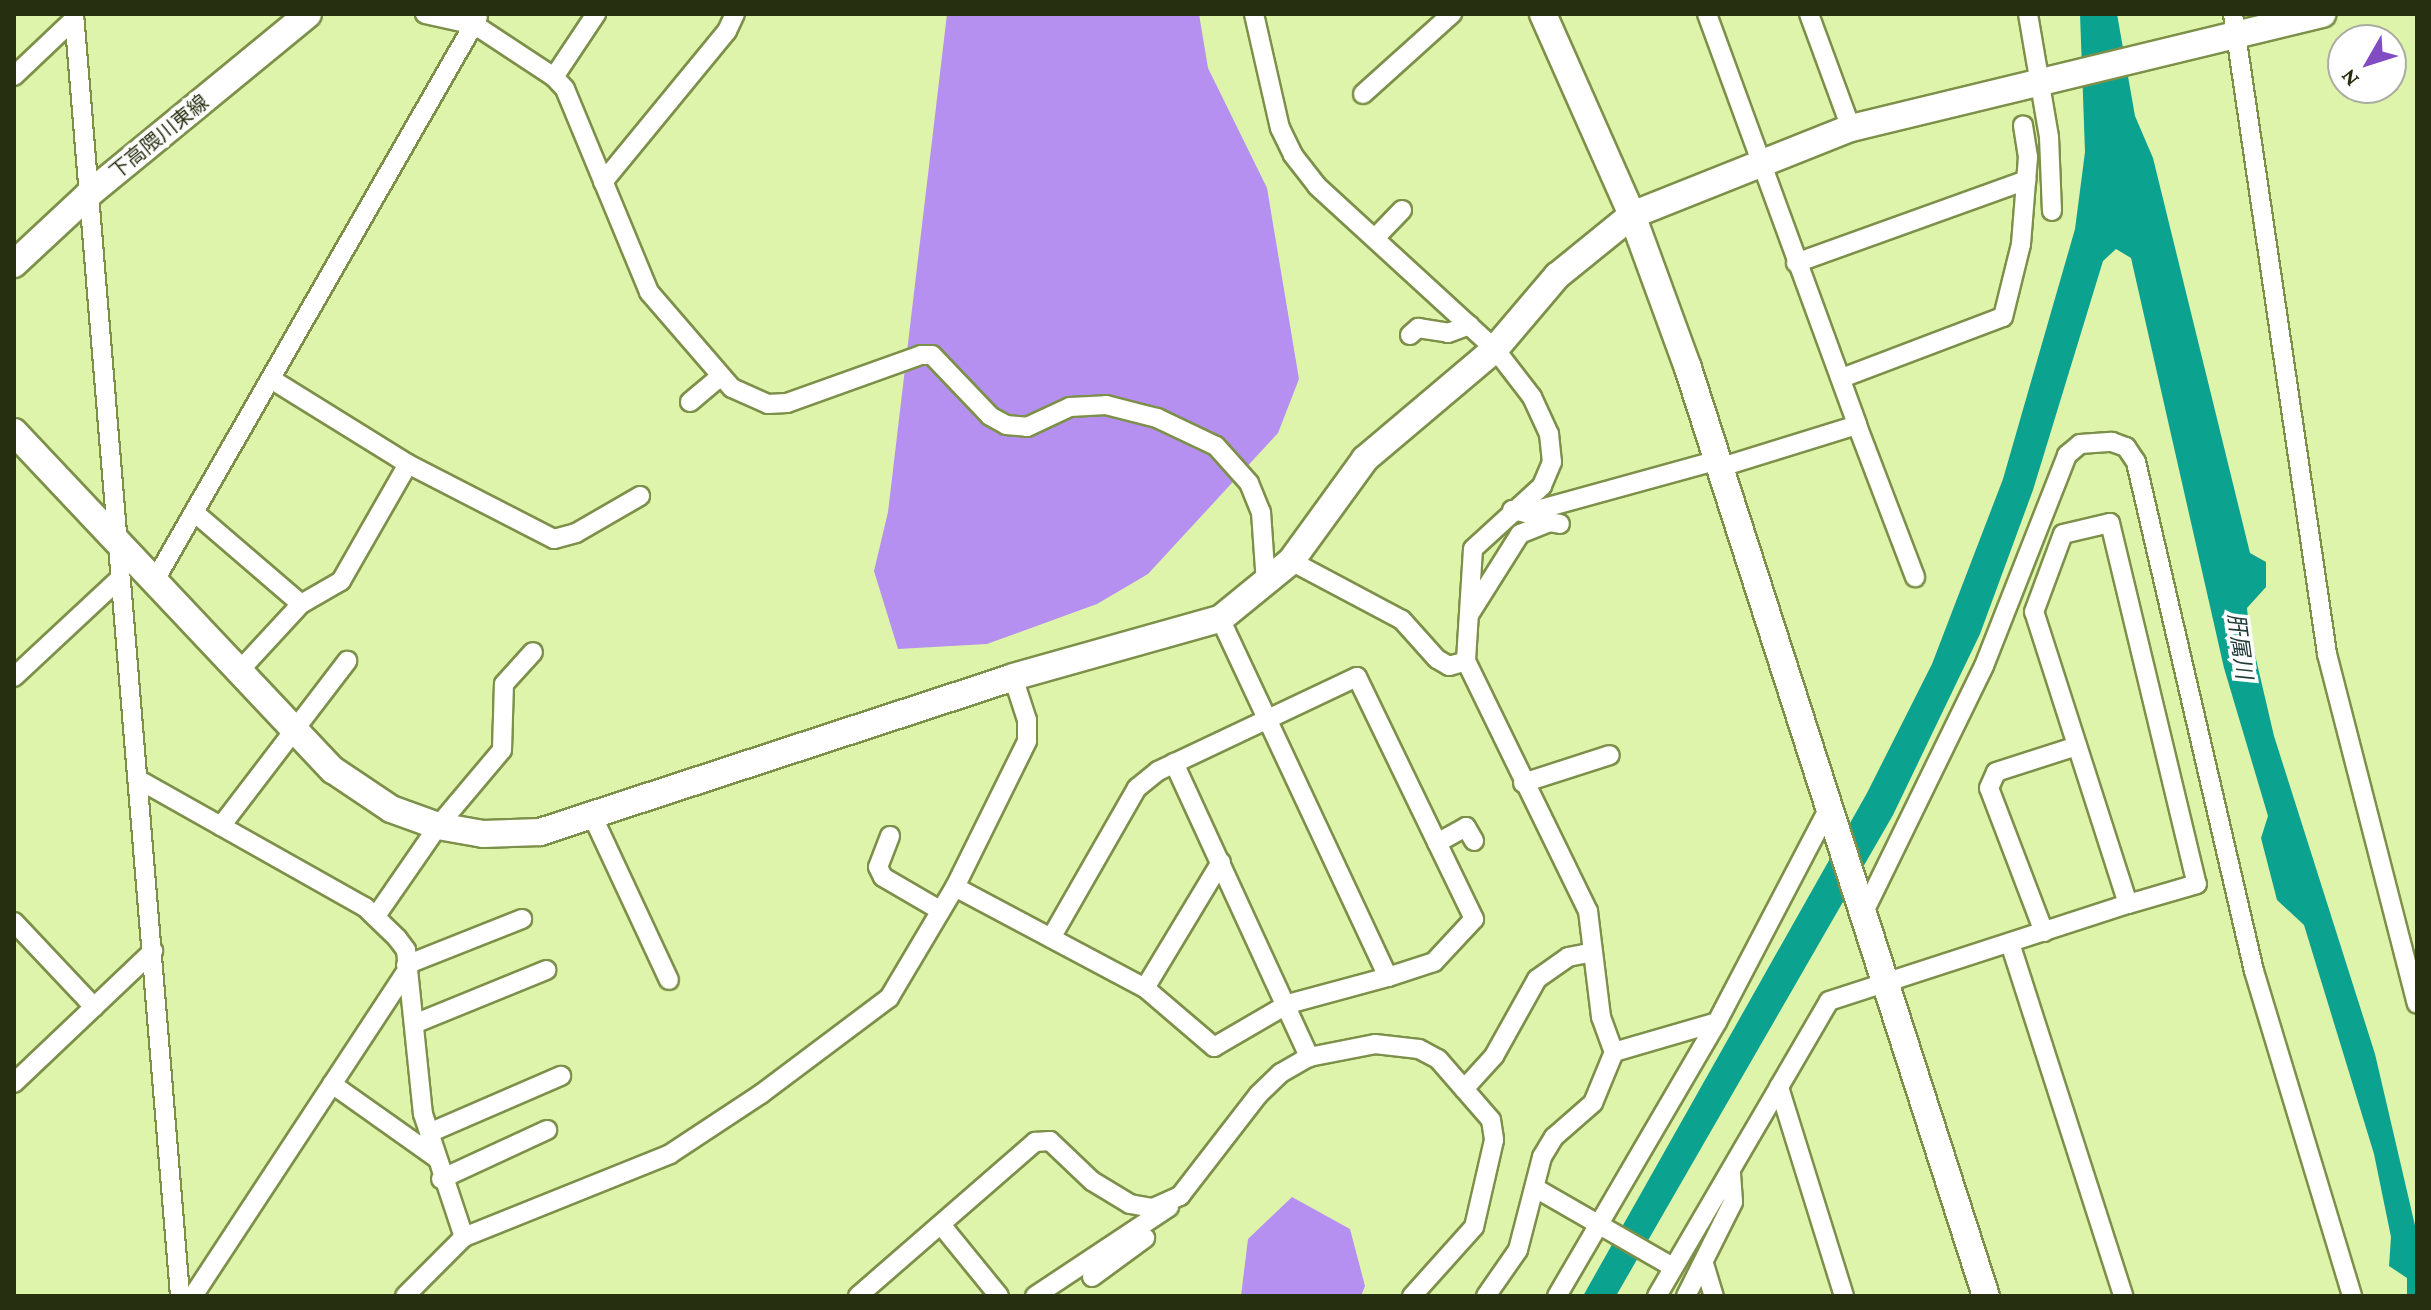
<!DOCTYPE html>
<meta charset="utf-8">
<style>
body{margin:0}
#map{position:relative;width:2431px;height:1310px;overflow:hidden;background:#dff4ab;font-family:"Crimson Pro","Noto Sans JP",serif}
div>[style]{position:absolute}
.forest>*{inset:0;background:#b690f0}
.water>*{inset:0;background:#0ca290}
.roads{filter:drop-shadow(2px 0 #7d904a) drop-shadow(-2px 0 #7d904a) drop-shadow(0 2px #7d904a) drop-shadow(0 -2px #7d904a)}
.street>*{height:18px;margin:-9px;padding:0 9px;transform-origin:9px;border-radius:9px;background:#fff}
.secondary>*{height:26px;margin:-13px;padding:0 13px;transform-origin:13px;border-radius:13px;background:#fff}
span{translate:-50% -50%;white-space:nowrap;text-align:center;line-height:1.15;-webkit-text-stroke:7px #fff;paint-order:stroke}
.street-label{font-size:20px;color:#272f11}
.water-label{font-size:22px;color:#213c37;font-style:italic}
.frame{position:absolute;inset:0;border:16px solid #272f11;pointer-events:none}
.north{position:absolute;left:2327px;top:24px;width:80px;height:80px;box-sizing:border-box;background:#fff;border:2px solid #a9aca0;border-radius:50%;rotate:231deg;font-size:22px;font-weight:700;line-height:32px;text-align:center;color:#272f11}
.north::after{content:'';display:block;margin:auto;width:28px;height:36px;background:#824cc4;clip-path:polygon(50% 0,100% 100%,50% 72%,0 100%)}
</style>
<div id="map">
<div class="forest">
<i style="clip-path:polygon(947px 14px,1199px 14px,1208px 68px,1267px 188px,1299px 379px,1278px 433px,1148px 574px,1097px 604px,987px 644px,898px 649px,874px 571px,888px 512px)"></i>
<i style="clip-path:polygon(1292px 1197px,1350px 1229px,1365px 1286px,1361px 1296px,1241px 1296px,1248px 1239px)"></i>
</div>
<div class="water">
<i style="clip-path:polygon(2080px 14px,2117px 14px,2135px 116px,2153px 158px,2250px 553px,2266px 562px,2266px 587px,2247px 608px,2249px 629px,2274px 736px,2375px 1054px,2417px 1234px,2417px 1296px,2407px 1296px,2407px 1278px,2389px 1266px,2391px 1237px,2374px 1154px,2304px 925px,2277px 900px,2261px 838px,2268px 816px,2224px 668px,2131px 258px,2116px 249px,2103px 261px,2033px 490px,1980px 634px,1893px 815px,1616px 1296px,1583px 1296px,1867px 793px,1932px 664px,2003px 479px,2075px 229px,2085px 152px)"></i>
</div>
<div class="roads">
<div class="street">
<i style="left:74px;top:14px;width:1286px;rotate:85.27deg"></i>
<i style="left:425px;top:14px;width:51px;rotate:12.4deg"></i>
<i style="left:475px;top:25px;width:95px;rotate:33.4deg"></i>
<i style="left:554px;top:77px;width:16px;rotate:47deg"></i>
<i style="left:565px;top:89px;width:220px;rotate:67.5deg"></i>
<i style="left:649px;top:292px;width:127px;rotate:49.2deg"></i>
<i style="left:732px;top:388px;width:39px;rotate:24deg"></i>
<i style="left:768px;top:404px;width:19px;rotate:-3deg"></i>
<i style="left:787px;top:403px;width:142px;rotate:-19.7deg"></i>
<i style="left:921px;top:355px;width:11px"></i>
<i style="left:932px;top:355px;width:84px;rotate:46.4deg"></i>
<i style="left:990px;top:416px;width:18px;rotate:29deg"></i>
<i style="left:1006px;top:425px;width:21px;rotate:5deg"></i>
<i style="left:1027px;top:427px;width:47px;rotate:-24.9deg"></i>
<i style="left:1070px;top:407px;width:36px;rotate:-3deg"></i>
<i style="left:1106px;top:405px;width:53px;rotate:14.3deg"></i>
<i style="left:1157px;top:418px;width:65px;rotate:25.4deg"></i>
<i style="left:1216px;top:446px;width:50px;rotate:48.3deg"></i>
<i style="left:1249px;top:483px;width:31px;rotate:68deg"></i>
<i style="left:1261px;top:512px;width:71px;rotate:86deg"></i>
<i style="left:1254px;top:14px;width:117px;rotate:77.2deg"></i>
<i style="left:1280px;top:128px;width:30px;rotate:64deg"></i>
<i style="left:1293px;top:155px;width:39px;rotate:52deg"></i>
<i style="left:1317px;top:186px;width:241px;rotate:42.5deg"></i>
<i style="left:1495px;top:349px;width:61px;rotate:52.4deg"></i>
<i style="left:1532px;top:397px;width:41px;rotate:65.3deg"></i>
<i style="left:1549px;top:434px;width:28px;rotate:84deg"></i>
<i style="left:1552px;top:462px;width:26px;rotate:113deg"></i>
<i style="left:1542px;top:486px;width:93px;rotate:137.6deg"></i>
<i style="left:1473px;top:549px;width:112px;rotate:93.6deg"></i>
<i style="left:1466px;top:661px;width:278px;rotate:64deg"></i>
<i style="left:1588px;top:911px;width:107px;rotate:83deg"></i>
<i style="left:1601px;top:1017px;width:37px;rotate:70deg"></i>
<i style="left:1614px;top:1052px;width:55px;rotate:112.4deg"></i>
<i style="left:1593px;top:1103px;width:52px;rotate:138.9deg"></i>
<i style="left:1554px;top:1137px;width:23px;rotate:121deg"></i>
<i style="left:1542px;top:1157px;width:96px;rotate:104.5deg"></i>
<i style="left:1518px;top:1250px;width:56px;rotate:124.8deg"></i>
<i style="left:1707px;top:14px;width:438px;rotate:69.9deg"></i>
<i style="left:1857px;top:425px;width:142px;rotate:162.8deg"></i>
<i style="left:1809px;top:14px;width:121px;rotate:69.8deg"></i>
<i style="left:2028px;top:14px;width:125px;rotate:80.3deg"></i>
<i style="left:2049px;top:137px;width:74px;rotate:87.7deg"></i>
<i style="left:2233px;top:14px;width:647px;rotate:81.64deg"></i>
<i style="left:2327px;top:654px;width:361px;rotate:75.6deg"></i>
<i style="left:14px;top:76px;width:83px;rotate:-43.5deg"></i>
<i style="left:554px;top:77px;width:76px;rotate:-56.3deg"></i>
<i style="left:1363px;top:94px;width:120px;rotate:-42deg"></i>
<i style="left:603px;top:182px;width:195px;rotate:-50.6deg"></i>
<i style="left:727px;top:31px;width:19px;rotate:-65deg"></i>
<i style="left:1375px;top:238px;width:39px;rotate:-46deg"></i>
<i style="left:1796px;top:263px;width:245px;rotate:-19.8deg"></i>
<i style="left:1410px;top:335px;width:11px;rotate:-41deg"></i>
<i style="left:1418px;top:328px;width:30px;rotate:9deg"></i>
<i style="left:1448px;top:333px;width:23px;rotate:-20deg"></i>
<i style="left:1842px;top:378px;width:172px;rotate:-20.8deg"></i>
<i style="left:2003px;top:317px;width:75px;rotate:-76.1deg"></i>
<i style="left:2021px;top:244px;width:87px;rotate:-85.4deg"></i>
<i style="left:2028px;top:157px;width:32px;rotate:-99deg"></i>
<i style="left:271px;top:379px;width:161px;rotate:31.8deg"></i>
<i style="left:408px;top:464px;width:135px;rotate:119.8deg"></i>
<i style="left:341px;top:581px;width:46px;rotate:150.1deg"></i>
<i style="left:690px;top:402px;width:39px;rotate:-40deg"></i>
<i style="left:1857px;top:425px;width:163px;rotate:69.1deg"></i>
<i style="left:408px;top:464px;width:164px;rotate:27.2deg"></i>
<i style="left:554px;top:539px;width:23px;rotate:-15deg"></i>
<i style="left:576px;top:533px;width:74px;rotate:-30deg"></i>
<i style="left:1512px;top:510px;width:14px;rotate:12deg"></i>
<i style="left:1526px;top:513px;width:200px;rotate:-15.4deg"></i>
<i style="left:194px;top:512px;width:141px;rotate:40.7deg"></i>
<i style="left:301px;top:604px;width:90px;rotate:132.7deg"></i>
<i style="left:2110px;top:523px;width:371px;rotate:76.5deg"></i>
<i style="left:2197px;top:884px;width:72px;rotate:163.8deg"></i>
<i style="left:2128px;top:904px;width:307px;rotate:-107.8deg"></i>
<i style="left:2034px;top:612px;width:83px;rotate:-69.6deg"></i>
<i style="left:2063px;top:534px;width:48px;rotate:-13.2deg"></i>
<i style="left:1291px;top:561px;width:126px;rotate:28deg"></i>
<i style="left:1402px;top:620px;width:52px;rotate:48.1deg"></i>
<i style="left:1437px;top:659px;width:14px;rotate:30deg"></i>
<i style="left:1449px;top:666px;width:18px;rotate:-16deg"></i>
<i style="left:155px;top:580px;width:649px;rotate:-60.16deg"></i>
<i style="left:1469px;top:615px;width:96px;rotate:-57.8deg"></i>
<i style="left:1520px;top:534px;width:31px;rotate:-22deg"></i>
<i style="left:1549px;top:522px;width:11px;rotate:10deg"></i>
<i style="left:14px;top:677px;width:145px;rotate:-43deg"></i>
<i style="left:1174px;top:763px;width:324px;rotate:65.3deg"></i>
<i style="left:141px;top:781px;width:257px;rotate:29.4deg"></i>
<i style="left:365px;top:907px;width:45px;rotate:44.1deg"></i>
<i style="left:397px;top:938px;width:15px;rotate:53deg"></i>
<i style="left:406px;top:950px;width:165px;rotate:84.1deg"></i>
<i style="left:423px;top:1114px;width:130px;rotate:71.6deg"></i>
<i style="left:1523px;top:783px;width:91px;rotate:-17.8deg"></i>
<i style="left:592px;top:815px;width:182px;rotate:65deg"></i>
<i style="left:221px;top:826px;width:208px;rotate:-52.6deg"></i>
<i style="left:890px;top:836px;width:33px;rotate:111deg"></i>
<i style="left:878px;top:867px;width:11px;rotate:63deg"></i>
<i style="left:883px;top:877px;width:64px;rotate:30.2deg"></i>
<i style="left:1437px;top:843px;width:33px;rotate:-29deg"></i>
<i style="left:1466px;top:827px;width:16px;rotate:60deg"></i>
<i style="left:955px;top:887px;width:215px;rotate:28deg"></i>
<i style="left:1145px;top:988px;width:91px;rotate:40.5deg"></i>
<i style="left:1214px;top:1047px;width:86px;rotate:-30.2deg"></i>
<i style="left:1288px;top:1004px;width:104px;rotate:-15.1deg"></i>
<i style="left:1388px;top:977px;width:395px;rotate:-115.1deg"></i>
<i style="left:1863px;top:914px;width:276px;rotate:-64deg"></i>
<i style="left:1984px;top:666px;width:227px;rotate:-68.5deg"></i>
<i style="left:2067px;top:455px;width:17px;rotate:-40deg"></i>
<i style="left:2080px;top:444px;width:32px;rotate:-4deg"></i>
<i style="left:2112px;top:442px;width:15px;rotate:20deg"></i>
<i style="left:2126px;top:447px;width:18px;rotate:56deg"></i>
<i style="left:2136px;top:462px;width:522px;rotate:76.95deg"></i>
<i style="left:2254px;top:971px;width:339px;rotate:73.2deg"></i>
<i style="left:376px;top:916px;width:109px;rotate:-55.4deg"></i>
<i style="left:438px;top:826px;width:99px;rotate:-49.9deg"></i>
<i style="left:502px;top:750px;width:66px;rotate:-88.3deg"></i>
<i style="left:504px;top:684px;width:43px;rotate:-47.8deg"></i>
<i style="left:14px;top:922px;width:117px;rotate:46.7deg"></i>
<i style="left:2044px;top:932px;width:154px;rotate:-110.9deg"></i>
<i style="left:1989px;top:788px;width:17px;rotate:-66deg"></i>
<i style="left:1996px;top:772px;width:85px;rotate:-17.8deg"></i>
<i style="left:1051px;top:938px;width:173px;rotate:-60.2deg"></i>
<i style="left:1137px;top:788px;width:27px;rotate:-39deg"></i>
<i style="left:1158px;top:771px;width:220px;rotate:-25.3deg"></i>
<i style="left:1357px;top:677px;width:269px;rotate:64.2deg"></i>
<i style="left:1474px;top:919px;width:59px;rotate:132.9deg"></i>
<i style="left:1434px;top:962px;width:48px;rotate:161.9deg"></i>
<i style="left:2010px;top:943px;width:371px;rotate:72.2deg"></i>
<i style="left:406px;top:965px;width:125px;rotate:-21.6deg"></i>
<i style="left:1145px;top:988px;width:147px;rotate:-58.9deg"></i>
<i style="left:414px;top:1024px;width:143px;rotate:-22.2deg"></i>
<i style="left:1614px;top:1052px;width:107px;rotate:-16.2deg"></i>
<i style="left:14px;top:1083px;width:192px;rotate:-43.5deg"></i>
<i style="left:332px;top:1084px;width:126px;rotate:35.3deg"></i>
<i style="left:1464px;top:1089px;width:45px;rotate:-47.7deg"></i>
<i style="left:1494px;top:1056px;width:88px;rotate:-60.8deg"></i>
<i style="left:1537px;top:979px;width:38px;rotate:-35deg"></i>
<i style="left:1568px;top:957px;width:25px;rotate:-11deg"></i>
<i style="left:429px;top:1133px;width:144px;rotate:-23.4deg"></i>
<i style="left:441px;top:1179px;width:117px;rotate:-24.8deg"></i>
<i style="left:1537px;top:1189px;width:155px;rotate:29.9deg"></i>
<i style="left:942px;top:1226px;width:90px;rotate:50.8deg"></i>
<i style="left:1704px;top:1264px;width:34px;rotate:73deg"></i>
<i style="left:1092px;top:1277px;width:66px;rotate:-36.3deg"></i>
<i style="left:193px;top:1296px;width:388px;rotate:-56.7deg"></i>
<i style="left:405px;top:1296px;width:83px;rotate:-45deg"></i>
<i style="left:464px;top:1237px;width:222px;rotate:-21.9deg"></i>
<i style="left:670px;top:1154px;width:109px;rotate:-33.4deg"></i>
<i style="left:761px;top:1094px;width:160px;rotate:-36.9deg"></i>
<i style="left:889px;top:998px;width:129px;rotate:-59.3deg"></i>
<i style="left:955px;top:887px;width:163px;rotate:-63.7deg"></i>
<i style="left:1027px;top:741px;width:21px;rotate:-90deg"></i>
<i style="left:1027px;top:720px;width:45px;rotate:-108deg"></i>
<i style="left:858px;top:1296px;width:235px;rotate:-41deg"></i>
<i style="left:1035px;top:1142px;width:15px;rotate:-4deg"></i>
<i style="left:1050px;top:1141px;width:58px;rotate:43.6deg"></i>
<i style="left:1092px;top:1181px;width:44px;rotate:31.2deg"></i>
<i style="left:1130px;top:1204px;width:23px;rotate:10deg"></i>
<i style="left:1153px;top:1208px;width:30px;rotate:-24deg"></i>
<i style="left:1180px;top:1196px;width:128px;rotate:-52.3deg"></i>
<i style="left:1258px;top:1095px;width:32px;rotate:-44deg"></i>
<i style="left:1281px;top:1073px;width:32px;rotate:-30deg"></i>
<i style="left:1309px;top:1057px;width:67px;rotate:-11.1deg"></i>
<i style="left:1375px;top:1044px;width:44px;rotate:6.5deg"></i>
<i style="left:1419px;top:1049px;width:21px;rotate:28deg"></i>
<i style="left:1438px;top:1059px;width:81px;rotate:49deg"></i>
<i style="left:1491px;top:1120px;width:20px;rotate:81deg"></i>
<i style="left:1494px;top:1140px;width:89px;rotate:102.9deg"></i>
<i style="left:1474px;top:1227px;width:93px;rotate:131.9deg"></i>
<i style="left:1035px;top:1296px;width:161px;rotate:-33.6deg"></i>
<i style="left:1557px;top:1296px;width:317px;rotate:-59.7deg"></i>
<i style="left:1717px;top:1022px;width:244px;rotate:-62.4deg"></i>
<i style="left:1657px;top:1296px;width:242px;rotate:-59.7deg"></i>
<i style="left:1686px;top:1296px;width:105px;rotate:-63.4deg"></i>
<i style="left:1733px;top:1202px;width:30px;rotate:-94deg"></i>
<i style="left:1844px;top:1296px;width:219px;rotate:-107.3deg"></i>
<i style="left:1779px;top:1087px;width:99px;rotate:-59.8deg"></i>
<i style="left:1829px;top:1001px;width:314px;rotate:-18deg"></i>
</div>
<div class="secondary">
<i style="left:1543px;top:14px;width:220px;rotate:66.1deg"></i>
<i style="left:1632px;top:215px;width:163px;rotate:69.9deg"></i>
<i style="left:1688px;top:368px;width:975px;rotate:72.2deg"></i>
<i style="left:14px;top:264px;width:103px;rotate:-43deg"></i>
<i style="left:89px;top:194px;width:283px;rotate:-39.4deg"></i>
<i style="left:14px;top:432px;width:465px;rotate:46.7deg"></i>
<i style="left:333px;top:770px;width:70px;rotate:33.9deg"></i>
<i style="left:391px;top:809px;width:50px;rotate:19.9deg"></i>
<i style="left:438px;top:826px;width:46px;rotate:10.1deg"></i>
<i style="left:483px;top:834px;width:57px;rotate:-2deg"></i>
<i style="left:540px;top:832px;width:498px;rotate:-18.1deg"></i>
<i style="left:1013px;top:677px;width:215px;rotate:-15.7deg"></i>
<i style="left:1220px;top:619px;width:92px;rotate:-39.2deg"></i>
<i style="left:1291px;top:561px;width:126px;rotate:-54deg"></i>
<i style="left:1365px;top:459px;width:170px;rotate:-40.2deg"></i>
<i style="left:1495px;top:349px;width:96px;rotate:-49.7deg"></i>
<i style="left:1557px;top:276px;width:97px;rotate:-39.1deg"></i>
<i style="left:1632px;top:215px;width:236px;rotate:-21.7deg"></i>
<i style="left:1851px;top:128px;width:485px;rotate:-13.6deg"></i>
</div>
</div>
<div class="street-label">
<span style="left:159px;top:137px;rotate:-39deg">下高隈川東線</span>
</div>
<div class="water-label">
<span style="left:2240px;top:646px;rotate:82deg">肝属川</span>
</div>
<div class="frame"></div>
<div class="north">N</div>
</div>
